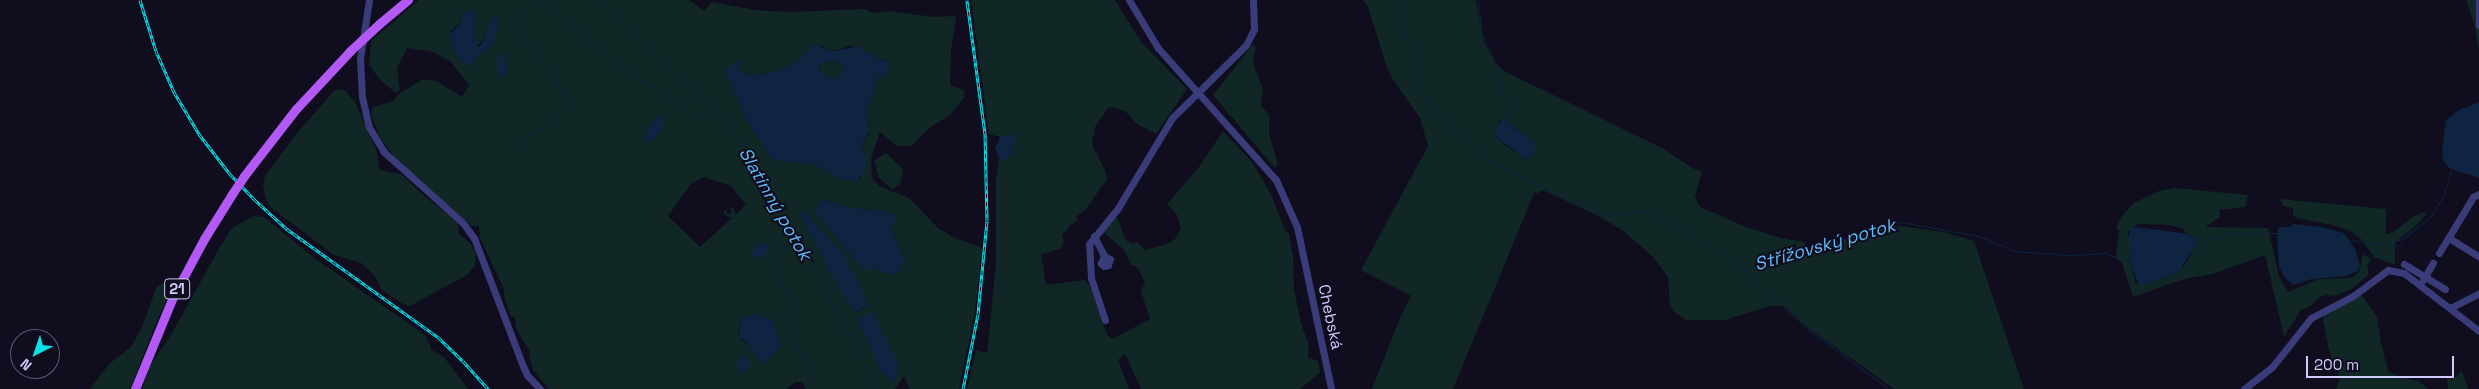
<!DOCTYPE html>
<meta charset="utf-8">
<style>
body{margin:0}
#map{position:relative;width:2479px;height:389px;overflow:hidden;background:#0f0d1e;font-family:"Space Grotesk",sans-serif}
div>[style]{position:absolute}
.green>*{inset:0;background:#102725}
.water>*{inset:0;background:#0e2441}
.stream>*{height:1px;margin:-0.5px;padding:0 0.5px;transform-origin:0.5px;border-radius:0.5px;background:#0e2441}
.minor>*{height:7px;margin:-3.5px;padding:0 3.5px;transform-origin:3.5px;border-radius:3.5px;background:#3a3c7a}
.major>*{height:9px;margin:-4.5px;padding:0 4.5px;transform-origin:4.5px;border-radius:4.5px;background:#b259f6}
.rail>*{height:3px;margin-top:-1.5px;transform-origin:0;background:repeating-linear-gradient(90deg,#0f0d1e 0 4px,#0ce0e9 0 8px);box-sizing:border-box;border-block:1px solid #0ce0e9}
.major-bridge>*{height:9px;margin:-4.5px;padding:0 4.5px;transform-origin:4.5px;border-radius:4.5px;background:#b259f6}
span{translate:-50% -50%;white-space:nowrap;text-align:center;line-height:1.15;-webkit-text-stroke:4px #0f0d1e;paint-order:stroke}
.shield-label span{padding:1px 4px;background:#0f0d1e;border:1px solid;border-radius:4px;-webkit-text-stroke-width:0}
.shield-label{font-size:15px;color:#cfccfc;font-weight:700}
.street-label{font-size:16px;color:#cfccfc}
.water-label{font-size:18px;color:#60baf7;font-style:italic}
.north{position:absolute;left:10px;top:329px;width:50px;height:50px;box-sizing:border-box;background:#0f0d1e;border:1px solid #5c5977;border-radius:50%;rotate:221deg;font-size:14px;font-weight:700;line-height:20px;text-align:center;color:#cfccfc}
.north::after{content:'';display:block;margin:auto;width:18px;height:22px;background:#0ce0e9;clip-path:polygon(50% 0,100% 100%,50% 72%,0 100%)}
.scale{position:absolute;left:2306px;top:356px;width:148px;height:22px;box-sizing:border-box;border:2px solid #cfccfc;border-top:0;padding-left:6px;font-size:15px;line-height:18px;white-space:nowrap;color:#cfccfc;-webkit-text-stroke:4px #0f0d1e;paint-order:stroke}
</style>
<div id="map">
<div class="green">
<i style="clip-path:polygon(evenodd,419px 0,689px 0,704px 11px,712px 2px,755px 10px,789px 12px,865px 9px,871px 13px,889px 11px,934px 17px,954px 16px,956px 20px,951px 51px,950px 84px,953px 87px,959px 88px,965px 91px,964px 98px,949px 116px,929px 128px,912px 146px,897px 146px,880px 132px,871px 159px,872px 178px,879px 186px,909px 198px,938px 228px,955px 238px,982px 248px,975px 313px,959px 389px,910px 389px,904px 376px,895px 389px,806px 389px,802px 382px,795px 382px,787px 389px,549px 389px,533px 370px,529px 356px,531px 354px,516px 329px,515px 318px,510px 315px,504px 296px,504px 289px,480px 238px,479px 226px,472px 226px,396px 159px,381px 139px,371px 115px,373px 107px,393px 101px,399px 94px,423px 79px,436px 81px,462px 97px,469px 85px,450px 61px,430px 51px,407px 48px,397px 68px,400px 90px,396px 93px,381px 81px,369px 65px,371px 41px,419px 0,461px 18px,476px 28px,475px 40px,477px 47px,485px 37px,491px 18px,498px 18px,500px 23px,494px 41px,478px 54px,451px 31px,460px 23px,461px 18px,419px 0,821px 46px,832px 51px,851px 46px,861px 48px,863px 51px,872px 53px,878px 59px,887px 59px,883px 78px,879px 75px,878px 77px,866px 116px,870px 127px,869px 134px,861px 146px,864px 150px,861px 177px,857px 181px,843px 180px,813px 164px,773px 160px,748px 123px,726px 71px,736px 61px,740px 70px,751px 75px,780px 71px,798px 61px,811px 47px,821px 46px,419px 0,704px 177px,731px 186px,746px 205px,735px 215px,734px 208px,726px 207px,731px 209px,732px 213px,728px 214px,725px 209px,724px 214px,732px 218px,700px 247px,668px 216px,691px 184px,704px 177px,419px 0,823px 200px,851px 208px,887px 211px,893px 214px,895px 216px,891px 229px,905px 259px,889px 275px,876px 269px,862px 269px,813px 209px,823px 200px,419px 0,803px 211px,818px 227px,858px 312px,855px 312px,827px 265px,800px 215px,803px 211px,419px 0,772px 319px,781px 346px,758px 360px,749px 345px,741px 340px,738px 334px,741px 321px,772px 319px)"></i>
<i style="clip-path:polygon(971px 0,1115px 0,1142px 43px,1187px 89px,1156px 134px,1137px 124px,1125px 111px,1113px 107px,1108px 108px,1095px 127px,1092px 145px,1105px 170px,1107px 179px,1086px 209px,1076px 217px,1078px 220px,1069px 226px,1066px 232px,1062px 234px,1064px 242px,1060px 249px,1041px 254px,1046px 285px,1085px 280px,1090px 286px,1107px 334px,1112px 339px,1150px 319px,1141px 291px,1145px 282px,1137px 267px,1131px 265px,1124px 250px,1103px 232px,1116px 215px,1126px 240px,1133px 244px,1137px 242px,1145px 250px,1167px 244px,1175px 239px,1181px 228px,1177px 215px,1167px 204px,1199px 167px,1223px 131px,1252px 162px,1272px 196px,1285px 231px,1289px 234px,1293px 256px,1294px 289px,1301px 324px,1309px 345px,1308px 357px,1318px 361px,1320px 373px,1300px 389px,1141px 389px,1125px 354px,1118px 360px,1129px 389px,967px 389px,976px 350px,987px 353px,996px 263px,996px 179px,999px 158px,1005px 161px,1016px 135px,1000px 137px,989px 134px)"></i>
<i style="clip-path:polygon(evenodd,1363px 0,1476px 0,1484px 42px,1494px 61px,1504px 71px,1664px 149px,1692px 168px,1702px 171px,1695px 197px,1700px 207px,1746px 227px,1781px 238px,1804px 242px,1806px 247px,1764px 261px,1783px 265px,1789px 259px,1805px 252px,1883px 228px,1902px 226px,1943px 232px,1974px 241px,2024px 389px,1894px 389px,1807px 327px,1784px 306px,1770px 306px,1725px 320px,1686px 320px,1674px 312px,1670px 305px,1668px 277px,1653px 257px,1622px 230px,1598px 216px,1543px 190px,1536px 194px,1535px 191px,1453px 389px,1372px 389px,1400px 318px,1411px 296px,1361px 270px,1428px 146px,1420px 118px,1392px 78px,1386px 65px,1368px 7px,1363px 0,1501px 120px,1510px 124px,1527px 137px,1528px 159px,1509px 148px,1495px 136px,1495px 128px,1501px 120px)"></i>
<i style="clip-path:polygon(2466px 0,2479px 0,2479px 49px,2475px 27px)"></i>
<i style="clip-path:polygon(1254px 43px,1256px 51px,1253px 57px,1255px 69px,1263px 89px,1261px 106px,1269px 115px,1269px 134px,1278px 164px,1275px 168px,1213px 95px)"></i>
<i style="clip-path:polygon(831px 61px,840px 63px,845px 69px,838px 77px,831px 79px,818px 69px,822px 63px)"></i>
<i style="clip-path:polygon(338px 89px,346px 91px,356px 104px,377px 152px,379px 170px,401px 174px,421px 193px,457px 222px,459px 234px,470px 243px,476px 253px,475px 266px,467px 275px,410px 306px,401px 303px,382px 290px,375px 276px,361px 263px,334px 255px,270px 207px,265px 197px,263px 185px,265px 176px,298px 132px,334px 91px)"></i>
<i style="clip-path:polygon(886px 153px,903px 169px,900px 185px,892px 189px,879px 178px,874px 161px)"></i>
<i style="clip-path:polygon(evenodd,2175px 188px,2248px 195px,2245px 207px,2219px 210px,2220px 217px,2205px 227px,2268px 228px,2279px 276px,2288px 292px,2319px 279px,2351px 278px,2359px 272px,2363px 254px,2371px 259px,2367px 266px,2369px 272px,2367px 276px,2350px 290px,2334px 296px,2327px 295px,2320px 297px,2309px 307px,2301px 310px,2284px 337px,2265px 255px,2213px 274px,2184px 279px,2133px 297px,2122px 263px,2116px 258px,2119px 231px,2116px 228px,2122px 216px,2134px 203px,2159px 191px,2175px 188px,2138px 224px,2169px 225px,2185px 229px,2184px 232px,2193px 236px,2196px 246px,2184px 266px,2173px 274px,2154px 282px,2136px 284px,2131px 263px,2128px 232px,2138px 224px)"></i>
<i style="clip-path:polygon(2280px 199px,2386px 209px,2386px 234px,2393px 232px,2414px 216px,2424px 212px,2426px 214px,2416px 226px,2395px 242px,2395px 265px,2374px 257px,2361px 239px,2348px 230px,2333px 225px,2296px 218px,2293px 215px,2293px 208px,2283px 206px)"></i>
<i style="clip-path:polygon(254px 216px,264px 217px,313px 257px,425px 335px,431px 347px,430px 349px,444px 357px,468px 389px,142px 389px,150px 366px,172px 333px,220px 247px,232px 228px)"></i>
<i style="clip-path:polygon(171px 281px,175px 282px,156px 323px,130px 389px,90px 389px,109px 364px,131px 347px,142px 327px,157px 286px)"></i>
<i style="clip-path:polygon(2359px 291px,2377px 317px,2382px 347px,2388px 371px,2403px 378px,2419px 381px,2428px 389px,2336px 389px,2340px 379px,2329px 350px,2323px 319px,2324px 311px)"></i>
<i style="clip-path:polygon(2462px 371px,2468px 389px,2448px 389px,2447px 378px,2453px 379px)"></i>
</div>
<div class="water">
<i style="clip-path:polygon(472px 9px,475px 13px,477px 47px,480px 46px,485px 37px,491px 18px,495px 16px,498px 18px,500px 23px,494px 41px,487px 51px,478px 54px,475px 62px,469px 66px,462px 62px,455px 52px,449px 36px,460px 23px,462px 13px)"></i>
<i style="clip-path:polygon(evenodd,815px 45px,833px 51px,860px 46px,863px 51px,872px 53px,878px 59px,889px 60px,887px 76px,883px 78px,879px 75px,878px 77px,866px 116px,870px 130px,861px 146px,866px 155px,866px 168px,857px 181px,843px 180px,813px 164px,773px 160px,748px 123px,725px 71px,736px 61px,739px 62px,740px 70px,751px 75px,780px 71px,798px 61px,811px 47px,815px 45px,831px 61px,840px 63px,845px 69px,838px 77px,831px 79px,818px 69px,822px 63px,831px 61px)"></i>
<i style="clip-path:polygon(503px 54px,508px 67px,504px 77px,497px 79px,498px 55px)"></i>
<i style="clip-path:polygon(2479px 102px,2479px 178px,2449px 168px,2443px 160px,2442px 149px,2446px 120px,2459px 110px)"></i>
<i style="clip-path:polygon(661px 115px,664px 119px,663px 126px,652px 142px,648px 142px,644px 137px,648px 127px,655px 117px)"></i>
<i style="clip-path:polygon(1503px 119px,1533px 142px,1535px 146px,1532px 157px,1524px 158px,1495px 136px,1495px 128px)"></i>
<i style="clip-path:polygon(1016px 134px,1014px 149px,1005px 161px,999px 158px,995px 149px,1000px 137px)"></i>
<i style="clip-path:polygon(823px 200px,851px 208px,888px 211px,893px 214px,896px 219px,891px 229px,905px 259px,900px 272px,889px 275px,876px 269px,862px 269px,813px 209px)"></i>
<i style="clip-path:polygon(803px 210px,843px 253px,869px 305px,855px 312px,840px 290px,800px 215px)"></i>
<i style="clip-path:polygon(2294px 224px,2322px 227px,2344px 233px,2356px 251px,2360px 266px,2358px 271px,2346px 276px,2312px 279px,2293px 285px,2285px 278px,2279px 267px,2277px 233px,2278px 227px,2289px 227px)"></i>
<i style="clip-path:polygon(2136px 227px,2189px 234px,2195px 238px,2196px 246px,2179px 271px,2154px 282px,2139px 286px,2131px 263px,2128px 238px,2131px 228px)"></i>
<i style="clip-path:polygon(762px 243px,768px 243px,770px 247px,765px 255px,757px 258px,752px 254px,753px 248px)"></i>
<i style="clip-path:polygon(872px 311px,900px 368px,894px 381px,890px 382px,881px 371px,858px 322px,859px 319px)"></i>
<i style="clip-path:polygon(753px 314px,772px 319px,781px 343px,781px 346px,765px 362px,760px 363px,747px 342px,738px 338px,742px 318px)"></i>
<i style="clip-path:polygon(743px 355px,752px 364px,742px 374px,737px 370px,739px 357px)"></i>
</div>
<div class="stream">
<i style="left:546px;top:0;width:79px;rotate:44deg"></i>
<i style="left:603px;top:55px;width:78px;rotate:32.5deg"></i>
<i style="left:669px;top:97px;width:30px;rotate:44deg"></i>
<i style="left:600px;top:0;width:170px;rotate:44deg"></i>
<i style="left:722px;top:118px;width:55px;rotate:53.1deg"></i>
<i style="left:755px;top:162px;width:258px;rotate:61.7deg"></i>
<i style="left:1394px;top:0;width:104px;rotate:72.6deg"></i>
<i style="left:1425px;top:99px;width:14px;rotate:54deg"></i>
<i style="left:1433px;top:110px;width:62px;rotate:43.7deg"></i>
<i style="left:1478px;top:153px;width:21px;rotate:35deg"></i>
<i style="left:1495px;top:165px;width:115px;rotate:24.6deg"></i>
<i style="left:1600px;top:213px;width:14px;rotate:12deg"></i>
<i style="left:1614px;top:216px;width:31px;rotate:-11deg"></i>
<i style="left:1644px;top:210px;width:9px;rotate:21deg"></i>
<i style="left:1652px;top:213px;width:79px;rotate:29.5deg"></i>
<i style="left:1721px;top:252px;width:27px;rotate:39deg"></i>
<i style="left:1742px;top:269px;width:166px;rotate:-16.5deg"></i>
<i style="left:1901px;top:222px;width:79px;rotate:10.2deg"></i>
<i style="left:1979px;top:236px;width:38px;rotate:23deg"></i>
<i style="left:2014px;top:251px;width:56px;rotate:4.1deg"></i>
<i style="left:2070px;top:255px;width:34px;rotate:-3deg"></i>
<i style="left:2104px;top:253px;width:30px;rotate:20deg"></i>
<i style="left:1478px;top:0;width:30px;rotate:84deg"></i>
<i style="left:1481px;top:30px;width:42px;rotate:67.7deg"></i>
<i style="left:1497px;top:69px;width:39px;rotate:78deg"></i>
<i style="left:1505px;top:107px;width:12px;rotate:99deg"></i>
<i style="left:513px;top:149px;width:21px;rotate:-41deg"></i>
<i style="left:529px;top:135px;width:25px;rotate:-29deg"></i>
<i style="left:551px;top:123px;width:13px;rotate:-48deg"></i>
<i style="left:560px;top:113px;width:11px;rotate:-75deg"></i>
<i style="left:563px;top:102px;width:23px;rotate:-105deg"></i>
<i style="left:557px;top:80px;width:48px;rotate:-129deg"></i>
<i style="left:527px;top:43px;width:13px;rotate:-113deg"></i>
<i style="left:522px;top:31px;width:12px;rotate:-95deg"></i>
<i style="left:521px;top:19px;width:11px;rotate:-75deg"></i>
<i style="left:524px;top:8px;width:10px;rotate:-53deg"></i>
<i style="left:788px;top:224px;width:25px;rotate:113deg"></i>
<i style="left:778px;top:247px;width:13px;rotate:99deg"></i>
<i style="left:776px;top:260px;width:133px;rotate:75.7deg"></i>
<i style="left:2351px;top:240px;width:51px;rotate:6.7deg"></i>
<i style="left:2388px;top:243px;width:17px;rotate:-17deg"></i>
<i style="left:2404px;top:238px;width:35px;rotate:-39deg"></i>
<i style="left:2431px;top:216px;width:23px;rotate:-59deg"></i>
<i style="left:2443px;top:196px;width:28px;rotate:-72deg"></i>
<i style="left:2196px;top:245px;width:17px;rotate:-25deg"></i>
<i style="left:2211px;top:238px;width:23px;rotate:-13deg"></i>
<i style="left:2233px;top:233px;width:44px"></i>
<i style="left:1742px;top:269px;width:91px;rotate:42.3deg"></i>
<i style="left:1809px;top:330px;width:99px;rotate:36.4deg"></i>
</div>
<div class="minor">
<i style="left:369px;top:0;width:60px;rotate:98.7deg"></i>
<i style="left:360px;top:59px;width:38px;rotate:87deg"></i>
<i style="left:362px;top:97px;width:31px;rotate:77deg"></i>
<i style="left:369px;top:127px;width:29px;rotate:59deg"></i>
<i style="left:384px;top:152px;width:106px;rotate:41.9deg"></i>
<i style="left:463px;top:223px;width:19px;rotate:54deg"></i>
<i style="left:474px;top:238px;width:137px;rotate:69.1deg"></i>
<i style="left:523px;top:366px;width:10px;rotate:66deg"></i>
<i style="left:527px;top:375px;width:19px;rotate:47deg"></i>
<i style="left:1129px;top:0;width:56px;rotate:58.9deg"></i>
<i style="left:1158px;top:48px;width:177px;rotate:48.2deg"></i>
<i style="left:1276px;top:180px;width:51px;rotate:65.9deg"></i>
<i style="left:1297px;top:227px;width:166px;rotate:78.1deg"></i>
<i style="left:2479px;top:0;width:25px;rotate:90deg"></i>
<i style="left:1094px;top:236px;width:22px;rotate:63deg"></i>
<i style="left:1104px;top:256px;width:8px;rotate:113deg"></i>
<i style="left:1101px;top:263px;width:4px;rotate:45deg"></i>
<i style="left:1104px;top:266px;width:4px;rotate:-14deg"></i>
<i style="left:1108px;top:265px;width:6px;rotate:-72deg"></i>
<i style="left:1110px;top:259px;width:7px;rotate:-153deg"></i>
<i style="left:2449px;top:238px;width:36px;rotate:32deg"></i>
<i style="left:2439px;top:253px;width:66px;rotate:-58.7deg"></i>
<i style="left:2473px;top:197px;width:7px;rotate:-27deg"></i>
<i style="left:2404px;top:264px;width:48px;rotate:31.4deg"></i>
<i style="left:2423px;top:280px;width:20px;rotate:-60deg"></i>
<i style="left:2450px;top:308px;width:33px;rotate:-27deg"></i>
<i style="left:1105px;top:320px;width:44px;rotate:-108.4deg"></i>
<i style="left:1091px;top:278px;width:34px;rotate:-93deg"></i>
<i style="left:1089px;top:244px;width:46px;rotate:-51.1deg"></i>
<i style="left:1118px;top:208px;width:105px;rotate:-59deg"></i>
<i style="left:1172px;top:118px;width:104px;rotate:-44.6deg"></i>
<i style="left:1246px;top:45px;width:18px;rotate:-63deg"></i>
<i style="left:1254px;top:29px;width:29px;rotate:-92deg"></i>
<i style="left:2244px;top:389px;width:36px;rotate:-38deg"></i>
<i style="left:2272px;top:367px;width:63px;rotate:-51.5deg"></i>
<i style="left:2311px;top:318px;width:47px;rotate:-27.6deg"></i>
<i style="left:2353px;top:296px;width:44px;rotate:-36.6deg"></i>
<i style="left:2388px;top:270px;width:16px;rotate:11deg"></i>
<i style="left:2404px;top:273px;width:95px;rotate:37.7deg"></i>
</div>
<div class="major">
<i style="left:379px;top:24px;width:38px;rotate:-40deg"></i>
<i style="left:244px;top:176px;width:85px;rotate:-52.2deg"></i>
<i style="left:296px;top:109px;width:79px;rotate:-47deg"></i>
<i style="left:135px;top:389px;width:100px;rotate:-67.6deg"></i>
<i style="left:173px;top:297px;width:66px;rotate:-61.9deg"></i>
<i style="left:204px;top:239px;width:53px;rotate:-58.1deg"></i>
</div>
<div class="rail">
<i style="left:140px;top:0;width:53px;rotate:72.6deg"></i>
<i style="left:156px;top:51px;width:45px;rotate:66.3deg"></i>
<i style="left:174px;top:92px;width:49px;rotate:59.2deg"></i>
<i style="left:199px;top:134px;width:51px;rotate:52.2deg"></i>
<i style="left:230px;top:174px;width:35px;rotate:46deg"></i>
<i style="left:254px;top:199px;width:45px;rotate:42.3deg"></i>
<i style="left:287px;top:229px;width:187px;rotate:35.6deg"></i>
<i style="left:439px;top:338px;width:33px;rotate:44deg"></i>
<i style="left:463px;top:361px;width:38px;rotate:48deg"></i>
<i style="left:963px;top:389px;width:76px;rotate:-78.7deg"></i>
<i style="left:978px;top:314px;width:93px;rotate:-84.5deg"></i>
<i style="left:987px;top:221px;width:87px;rotate:-91.3deg"></i>
<i style="left:985px;top:134px;width:135px;rotate:-97.7deg"></i>
</div>
<div class="major-bridge">
<i style="left:350px;top:51px;width:40px;rotate:-43deg"></i>
<i style="left:232px;top:194px;width:22px;rotate:-56deg"></i>
</div>
<div class="shield-label">
<span style="left:177px;top:289px">21</span>
</div>
<div class="street-label">
<span style="left:1330px;top:317px;rotate:78deg">Chebská</span>
</div>
<div class="water-label">
<span style="left:775px;top:204px;rotate:60deg">Slatinný potok</span>
<span style="left:1825px;top:245px;rotate:-16deg">Střížovský potok</span>
</div>
<div class="north">N</div>
<div class="scale">200 m</div>
</div>
